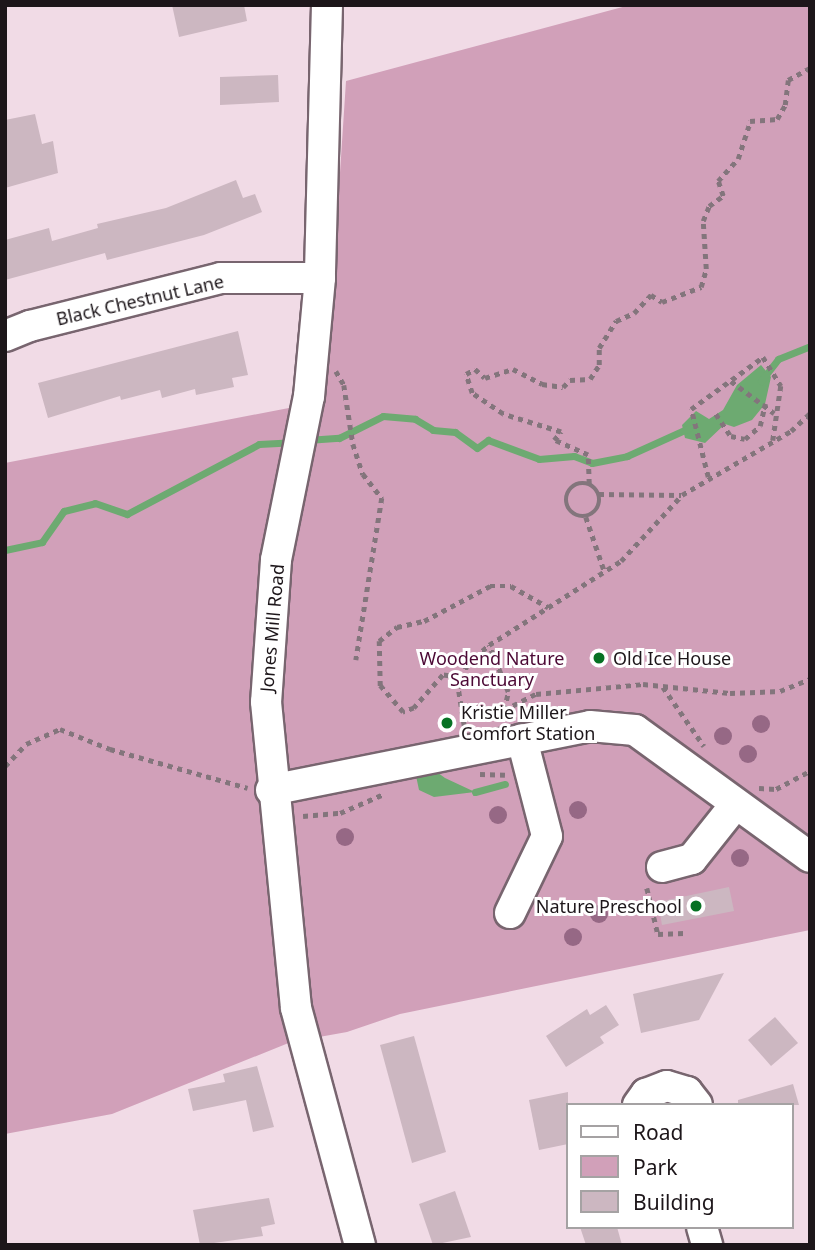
<!DOCTYPE html>
<style>
body{margin:0}
#map{position:relative;width:815px;height:1250px;overflow:hidden;background:#f1dbe6;font-family:"Noto Sans",sans-serif}
div>[style]{position:absolute}
.green>*{inset:0;background:#d1a0b9}
.water>*{inset:0;background:#6daa71}
.stream>*{height:7px;margin:-3.5px;padding:0 3.5px;transform-origin:3.5px;border-radius:3.5px;background:#6daa71}
.building>*{inset:0;background:#ccb7c1}
.path>*{height:4.5px;margin-top:-2.25px;transform-origin:0;background:repeating-linear-gradient(90deg,#83757c 0 5px,transparent 0 10px)}
.path>.ring{margin:-2.25px;padding:0;box-sizing:content-box;background:none;border:4.5px solid #83757c;border-radius:50%}
.roads{filter:drop-shadow(2px 0 #78656f) drop-shadow(-2px 0 #78656f) drop-shadow(0 2px #78656f) drop-shadow(0 -2px #78656f)}
.minor>*{height:30px;margin:-15px;padding:0 15px;transform-origin:15px;border-radius:15px;background:#fff}
.trees>*{width:18px;height:18px;margin:-9px;border-radius:50%;background:#966885}
.dots>*{width:19px;height:19px;translate:-50% -50%;box-sizing:border-box;border:4px solid #fff;border-radius:50%}
span{translate:-50% -50%;white-space:nowrap;text-align:center;line-height:1.15;-webkit-text-stroke:6px #fff;paint-order:stroke}
.street-label{font-size:18px;color:#1d161a}
.poi-label{font-size:18px;color:#1d161a}
.left{translate:0 -50%;text-align:left}
.right{translate:-100% -50%;text-align:right}
.park-label{font-size:18px;color:#4c0935}
.frame{position:absolute;inset:0;border:7px solid #1d161a;pointer-events:none}
.legend{position:absolute;left:566px;top:1103px;width:228px;height:126px;box-sizing:border-box;background:#fff;border:2px solid #a5a2a3;margin:0;padding:9px 12px;list-style:none;font-size:21px;color:#1d161a}
.legend li{display:flex;align-items:center;gap:14px;height:35px}
.legend b{width:35px;border:2px solid #a5a2a3}
</style>
<div id="map">
<div class="green">
<i style="clip-path:polygon(630px 5px,810px 5px,810px 930px,400px 1014px,347px 1032px,291px 1042px,112px 1114px,5px 1134px,5px 463px,325px 401px,346px 81px)"></i>
</div>
<div class="water">
<i style="clip-path:polygon(761px 365px,771px 377px,765px 404px,752px 420px,734px 427px,725px 424px,705px 443px,685px 438px,682px 425px,696px 411px,709px 419px,723px 410px,737px 385px)"></i>
<i style="clip-path:polygon(430px 767px,445px 778px,475px 792px,434px 797px,419px 790px,415px 771px)"></i>
</div>
<div class="stream">
<i style="left:761px;top:381px;width:28px;rotate:-52deg"></i>
<i style="left:778px;top:359px;width:35px;rotate:-22deg"></i>
<i style="left:307px;top:440px;width:32px;rotate:-4deg"></i>
<i style="left:339px;top:438px;width:49px;rotate:-26.6deg"></i>
<i style="left:383px;top:416px;width:32px;rotate:5deg"></i>
<i style="left:415px;top:419px;width:21px;rotate:31deg"></i>
<i style="left:433px;top:430px;width:22px;rotate:5deg"></i>
<i style="left:455px;top:432px;width:27px;rotate:36deg"></i>
<i style="left:477px;top:448px;width:14px;rotate:-36deg"></i>
<i style="left:488px;top:440px;width:54px;rotate:20.4deg"></i>
<i style="left:539px;top:459px;width:35px;rotate:-5deg"></i>
<i style="left:574px;top:456px;width:19px;rotate:21deg"></i>
<i style="left:592px;top:463px;width:36px;rotate:-11deg"></i>
<i style="left:627px;top:456px;width:68px;rotate:-24.3deg"></i>
<i style="left:5px;top:550px;width:38px;rotate:-12deg"></i>
<i style="left:42px;top:542px;width:38px;rotate:-55deg"></i>
<i style="left:64px;top:511px;width:32px;rotate:-14deg"></i>
<i style="left:95px;top:503px;width:34px;rotate:19deg"></i>
<i style="left:127px;top:514px;width:149px;rotate:-27.9deg"></i>
<i style="left:259px;top:444px;width:33px;rotate:-3deg"></i>
<i style="left:475px;top:792px;width:31px;rotate:-15deg"></i>
</div>
<div class="building">
<i style="clip-path:polygon(172px 5px,244px 5px,247px 21px,179px 37px)"></i>
<i style="clip-path:polygon(278px 75px,279px 102px,220px 105px,220px 77px)"></i>
<i style="clip-path:polygon(35px 114px,42px 144px,53px 141px,58px 173px,5px 188px,5px 120px)"></i>
<i style="clip-path:polygon(236px 180px,243px 198px,255px 194px,262px 212px,204px 235px,107px 260px,105px 253px,5px 280px,5px 240px,49px 228px,52px 241px,98px 228px,97px 224px,166px 208px)"></i>
<i style="clip-path:polygon(238px 331px,248px 375px,232px 378px,234px 387px,196px 395px,195px 389px,162px 398px,160px 390px,121px 400px,120px 396px,48px 418px,38px 383px)"></i>
<i style="clip-path:polygon(729px 887px,734px 911px,662px 925px,658px 902px)"></i>
<i style="clip-path:polygon(724px 973px,699px 1020px,641px 1033px,633px 994px)"></i>
<i style="clip-path:polygon(606px 1005px,619px 1025px,600px 1037px,604px 1043px,566px 1067px,546px 1036px,587px 1009px,590px 1015px)"></i>
<i style="clip-path:polygon(775px 1017px,798px 1043px,771px 1066px,748px 1040px)"></i>
<i style="clip-path:polygon(414px 1036px,446px 1152px,412px 1163px,380px 1045px)"></i>
<i style="clip-path:polygon(257px 1066px,274px 1127px,253px 1132px,246px 1100px,193px 1111px,188px 1089px,225px 1082px,223px 1074px)"></i>
<i style="clip-path:polygon(793px 1084px,799px 1105px,738px 1105px,738px 1100px)"></i>
<i style="clip-path:polygon(568px 1092px,568px 1144px,539px 1150px,529px 1100px)"></i>
<i style="clip-path:polygon(455px 1191px,471px 1237px,433px 1245px,419px 1204px)"></i>
<i style="clip-path:polygon(269px 1198px,275px 1224px,261px 1227px,263px 1236px,200px 1245px,193px 1210px)"></i>
<i style="clip-path:polygon(580px 1227px,617px 1227px,622px 1245px,586px 1245px)"></i>
</div>
<div class="path">
<i style="left:336px;top:371px;width:16px;rotate:60deg"></i>
<i style="left:344px;top:385px;width:60px;rotate:81.3deg"></i>
<i style="left:353px;top:444px;width:32px;rotate:72deg"></i>
<i style="left:363px;top:474px;width:31px;rotate:52deg"></i>
<i style="left:382px;top:498px;width:164px;rotate:99.1deg"></i>
<i style="left:731px;top:381px;width:54px;rotate:36.7deg"></i>
<i style="left:716px;top:414px;width:27px;rotate:56deg"></i>
<i style="left:731px;top:436px;width:14px;rotate:12deg"></i>
<i style="left:745px;top:439px;width:20px;rotate:-41deg"></i>
<i style="left:760px;top:426px;width:23px;rotate:-77deg"></i>
<i style="left:708px;top:477px;width:70px;rotate:-104deg"></i>
<i style="left:691px;top:409px;width:89px;rotate:-35.8deg"></i>
<i style="left:763px;top:357px;width:34px;rotate:58deg"></i>
<i style="left:781px;top:386px;width:55px;rotate:98.4deg"></i>
<i class="ring" style="left:566px;top:483px;width:29.5px;height:29.5px"></i>
<i style="left:589px;top:484px;width:29px;rotate:-92deg"></i>
<i style="left:588px;top:455px;width:37px;rotate:-156deg"></i>
<i style="left:554px;top:440px;width:11px;rotate:-49deg"></i>
<i style="left:561px;top:432px;width:61px;rotate:-162.8deg"></i>
<i style="left:503px;top:414px;width:37px;rotate:-146deg"></i>
<i style="left:472px;top:393px;width:20px;rotate:-108deg"></i>
<i style="left:466px;top:374px;width:10px;rotate:-29deg"></i>
<i style="left:475px;top:369px;width:13px;rotate:42deg"></i>
<i style="left:485px;top:378px;width:29px;rotate:-18deg"></i>
<i style="left:513px;top:369px;width:33px;rotate:27deg"></i>
<i style="left:542px;top:384px;width:21px;rotate:8deg"></i>
<i style="left:563px;top:387px;width:10px;rotate:-45deg"></i>
<i style="left:570px;top:380px;width:20px;rotate:-3deg"></i>
<i style="left:590px;top:379px;width:17px;rotate:-57deg"></i>
<i style="left:599px;top:365px;width:17px;rotate:-90deg"></i>
<i style="left:599px;top:348px;width:32px;rotate:-58deg"></i>
<i style="left:616px;top:321px;width:20px;rotate:-24deg"></i>
<i style="left:634px;top:313px;width:25px;rotate:-47deg"></i>
<i style="left:651px;top:295px;width:13px;rotate:32deg"></i>
<i style="left:662px;top:302px;width:42px;rotate:-21deg"></i>
<i style="left:701px;top:287px;width:19px;rotate:-74deg"></i>
<i style="left:706px;top:269px;width:48px;rotate:-93.6deg"></i>
<i style="left:703px;top:221px;width:16px;rotate:-68deg"></i>
<i style="left:709px;top:206px;width:17px;rotate:-36deg"></i>
<i style="left:723px;top:196px;width:16px;rotate:-108deg"></i>
<i style="left:718px;top:181px;width:30px;rotate:-48deg"></i>
<i style="left:738px;top:159px;width:40px;rotate:-72deg"></i>
<i style="left:750px;top:121px;width:27px;rotate:-4deg"></i>
<i style="left:777px;top:119px;width:16px;rotate:-60deg"></i>
<i style="left:785px;top:105px;width:25px;rotate:-83deg"></i>
<i style="left:788px;top:80px;width:25px;rotate:-29deg"></i>
<i style="left:599px;top:494px;width:82px;rotate:0.7deg"></i>
<i style="left:586px;top:517px;width:56px;rotate:71.2deg"></i>
<i style="left:459px;top:677px;width:16px;rotate:-173deg"></i>
<i style="left:443px;top:675px;width:44px;rotate:131.3deg"></i>
<i style="left:414px;top:708px;width:12px;rotate:160deg"></i>
<i style="left:403px;top:712px;width:35px;rotate:-131deg"></i>
<i style="left:380px;top:686px;width:45px;rotate:-91.3deg"></i>
<i style="left:379px;top:641px;width:23px;rotate:-38deg"></i>
<i style="left:397px;top:627px;width:28px;rotate:-13deg"></i>
<i style="left:424px;top:621px;width:75px;rotate:-27.9deg"></i>
<i style="left:490px;top:586px;width:21px"></i>
<i style="left:511px;top:586px;width:43px;rotate:29.6deg"></i>
<i style="left:663px;top:687px;width:72px;rotate:55.2deg"></i>
<i style="left:461px;top:709px;width:13px;rotate:-18deg"></i>
<i style="left:473px;top:705px;width:16px;rotate:35deg"></i>
<i style="left:486px;top:714px;width:18px;rotate:-13deg"></i>
<i style="left:504px;top:710px;width:18px;rotate:-77deg"></i>
<i style="left:508px;top:692px;width:51px;rotate:-112deg"></i>
<i style="left:504px;top:710px;width:36px;rotate:-27deg"></i>
<i style="left:536px;top:694px;width:107px;rotate:-5.3deg"></i>
<i style="left:643px;top:684px;width:87px;rotate:5.9deg"></i>
<i style="left:730px;top:693px;width:50px;rotate:-2.3deg"></i>
<i style="left:780px;top:691px;width:32px;rotate:-22deg"></i>
<i style="left:464px;top:726px;width:38px;rotate:-99deg"></i>
<i style="left:458px;top:688px;width:26px;rotate:-69deg"></i>
<i style="left:467px;top:664px;width:29px;rotate:-41deg"></i>
<i style="left:489px;top:645px;width:156px;rotate:-32.5deg"></i>
<i style="left:621px;top:561px;width:90px;rotate:-47.3deg"></i>
<i style="left:682px;top:495px;width:126px;rotate:-30.4deg"></i>
<i style="left:791px;top:431px;width:26px;rotate:-43deg"></i>
<i style="left:5px;top:766px;width:30px;rotate:-46deg"></i>
<i style="left:26px;top:744px;width:37px;rotate:-24deg"></i>
<i style="left:60px;top:729px;width:54px;rotate:21.8deg"></i>
<i style="left:110px;top:749px;width:143px;rotate:15.8deg"></i>
<i style="left:480px;top:774px;width:25px;rotate:2deg"></i>
<i style="left:759px;top:788px;width:17px;rotate:3deg"></i>
<i style="left:776px;top:789px;width:38px;rotate:-28deg"></i>
<i style="left:303px;top:816px;width:37px;rotate:-5deg"></i>
<i style="left:340px;top:813px;width:48px;rotate:-23.4deg"></i>
<i style="left:647px;top:888px;width:47px;rotate:76.6deg"></i>
<i style="left:658px;top:934px;width:26px;rotate:-2deg"></i>
</div>
<div class="roads">
<div class="minor">
<i style="left:327px;top:5px;width:273px;rotate:91.5deg"></i>
<i style="left:320px;top:278px;width:119px;rotate:95.3deg"></i>
<i style="left:309px;top:396px;width:167px;rotate:101.4deg"></i>
<i style="left:276px;top:560px;width:142px;rotate:94deg"></i>
<i style="left:266px;top:702px;width:307px;rotate:84.4deg"></i>
<i style="left:296px;top:1008px;width:245px;rotate:74.9deg"></i>
<i style="left:5px;top:336px;width:27px;rotate:-22deg"></i>
<i style="left:30px;top:326px;width:197px;rotate:-14.1deg"></i>
<i style="left:221px;top:278px;width:99px"></i>
<i style="left:271px;top:790px;width:325px;rotate:-11.3deg"></i>
<i style="left:590px;top:726px;width:45px;rotate:5.1deg"></i>
<i style="left:635px;top:730px;width:216px;rotate:36deg"></i>
<i style="left:662px;top:867px;width:31px;rotate:-15deg"></i>
<i style="left:692px;top:859px;width:69px;rotate:-51.5deg"></i>
<i style="left:510px;top:913px;width:85px;rotate:-64.3deg"></i>
<i style="left:547px;top:836px;width:100px;rotate:-104.5deg"></i>
<i style="left:638px;top:1105px;width:14px;rotate:-54deg"></i>
<i style="left:646px;top:1094px;width:22px;rotate:-21deg"></i>
<i style="left:667px;top:1086px;width:21px;rotate:17deg"></i>
<i style="left:687px;top:1092px;width:16px;rotate:52deg"></i>
<i style="left:702px;top:1227px;width:19px;rotate:74deg"></i>
</div>
</div>
<div class="trees">
<i style="left:761px;top:724px"></i>
<i style="left:723px;top:736px"></i>
<i style="left:748px;top:754px"></i>
<i style="left:578px;top:810px"></i>
<i style="left:498px;top:815px"></i>
<i style="left:345px;top:837px"></i>
<i style="left:740px;top:858px"></i>
<i style="left:599px;top:914px"></i>
<i style="left:573px;top:937px"></i>
</div>
<div class="dots">
<i style="left:599px;top:658px;background:#067123"></i>
<i style="left:447px;top:723px;background:#067123"></i>
<i style="left:696px;top:906px;background:#067123"></i>
</div>
<div class="street-label">
<span style="left:140px;top:300px;rotate:-13deg">Black Chestnut Lane</span>
<span style="left:272px;top:628px;rotate:-85deg">Jones Mill Road</span>
</div>
<div class="poi-label">
<span class="left" style="left:613px;top:658px">Old Ice House</span>
<span class="left" style="left:461px;top:723px">Kristie Miller<br>Comfort Station</span>
<span class="right" style="left:682px;top:906px">Nature Preschool</span>
</div>
<div class="park-label">
<span style="left:492px;top:669px">Woodend Nature<br>Sanctuary</span>
</div>
<div class="frame"></div>
<ul class="legend">
<li><b style="height:9px;background:#fff"></b>Road</li>
<li><b style="height:19px;background:#d1a0b9"></b>Park</li>
<li><b style="height:19px;background:#ccb7c1"></b>Building</li>
</ul>
</div>
